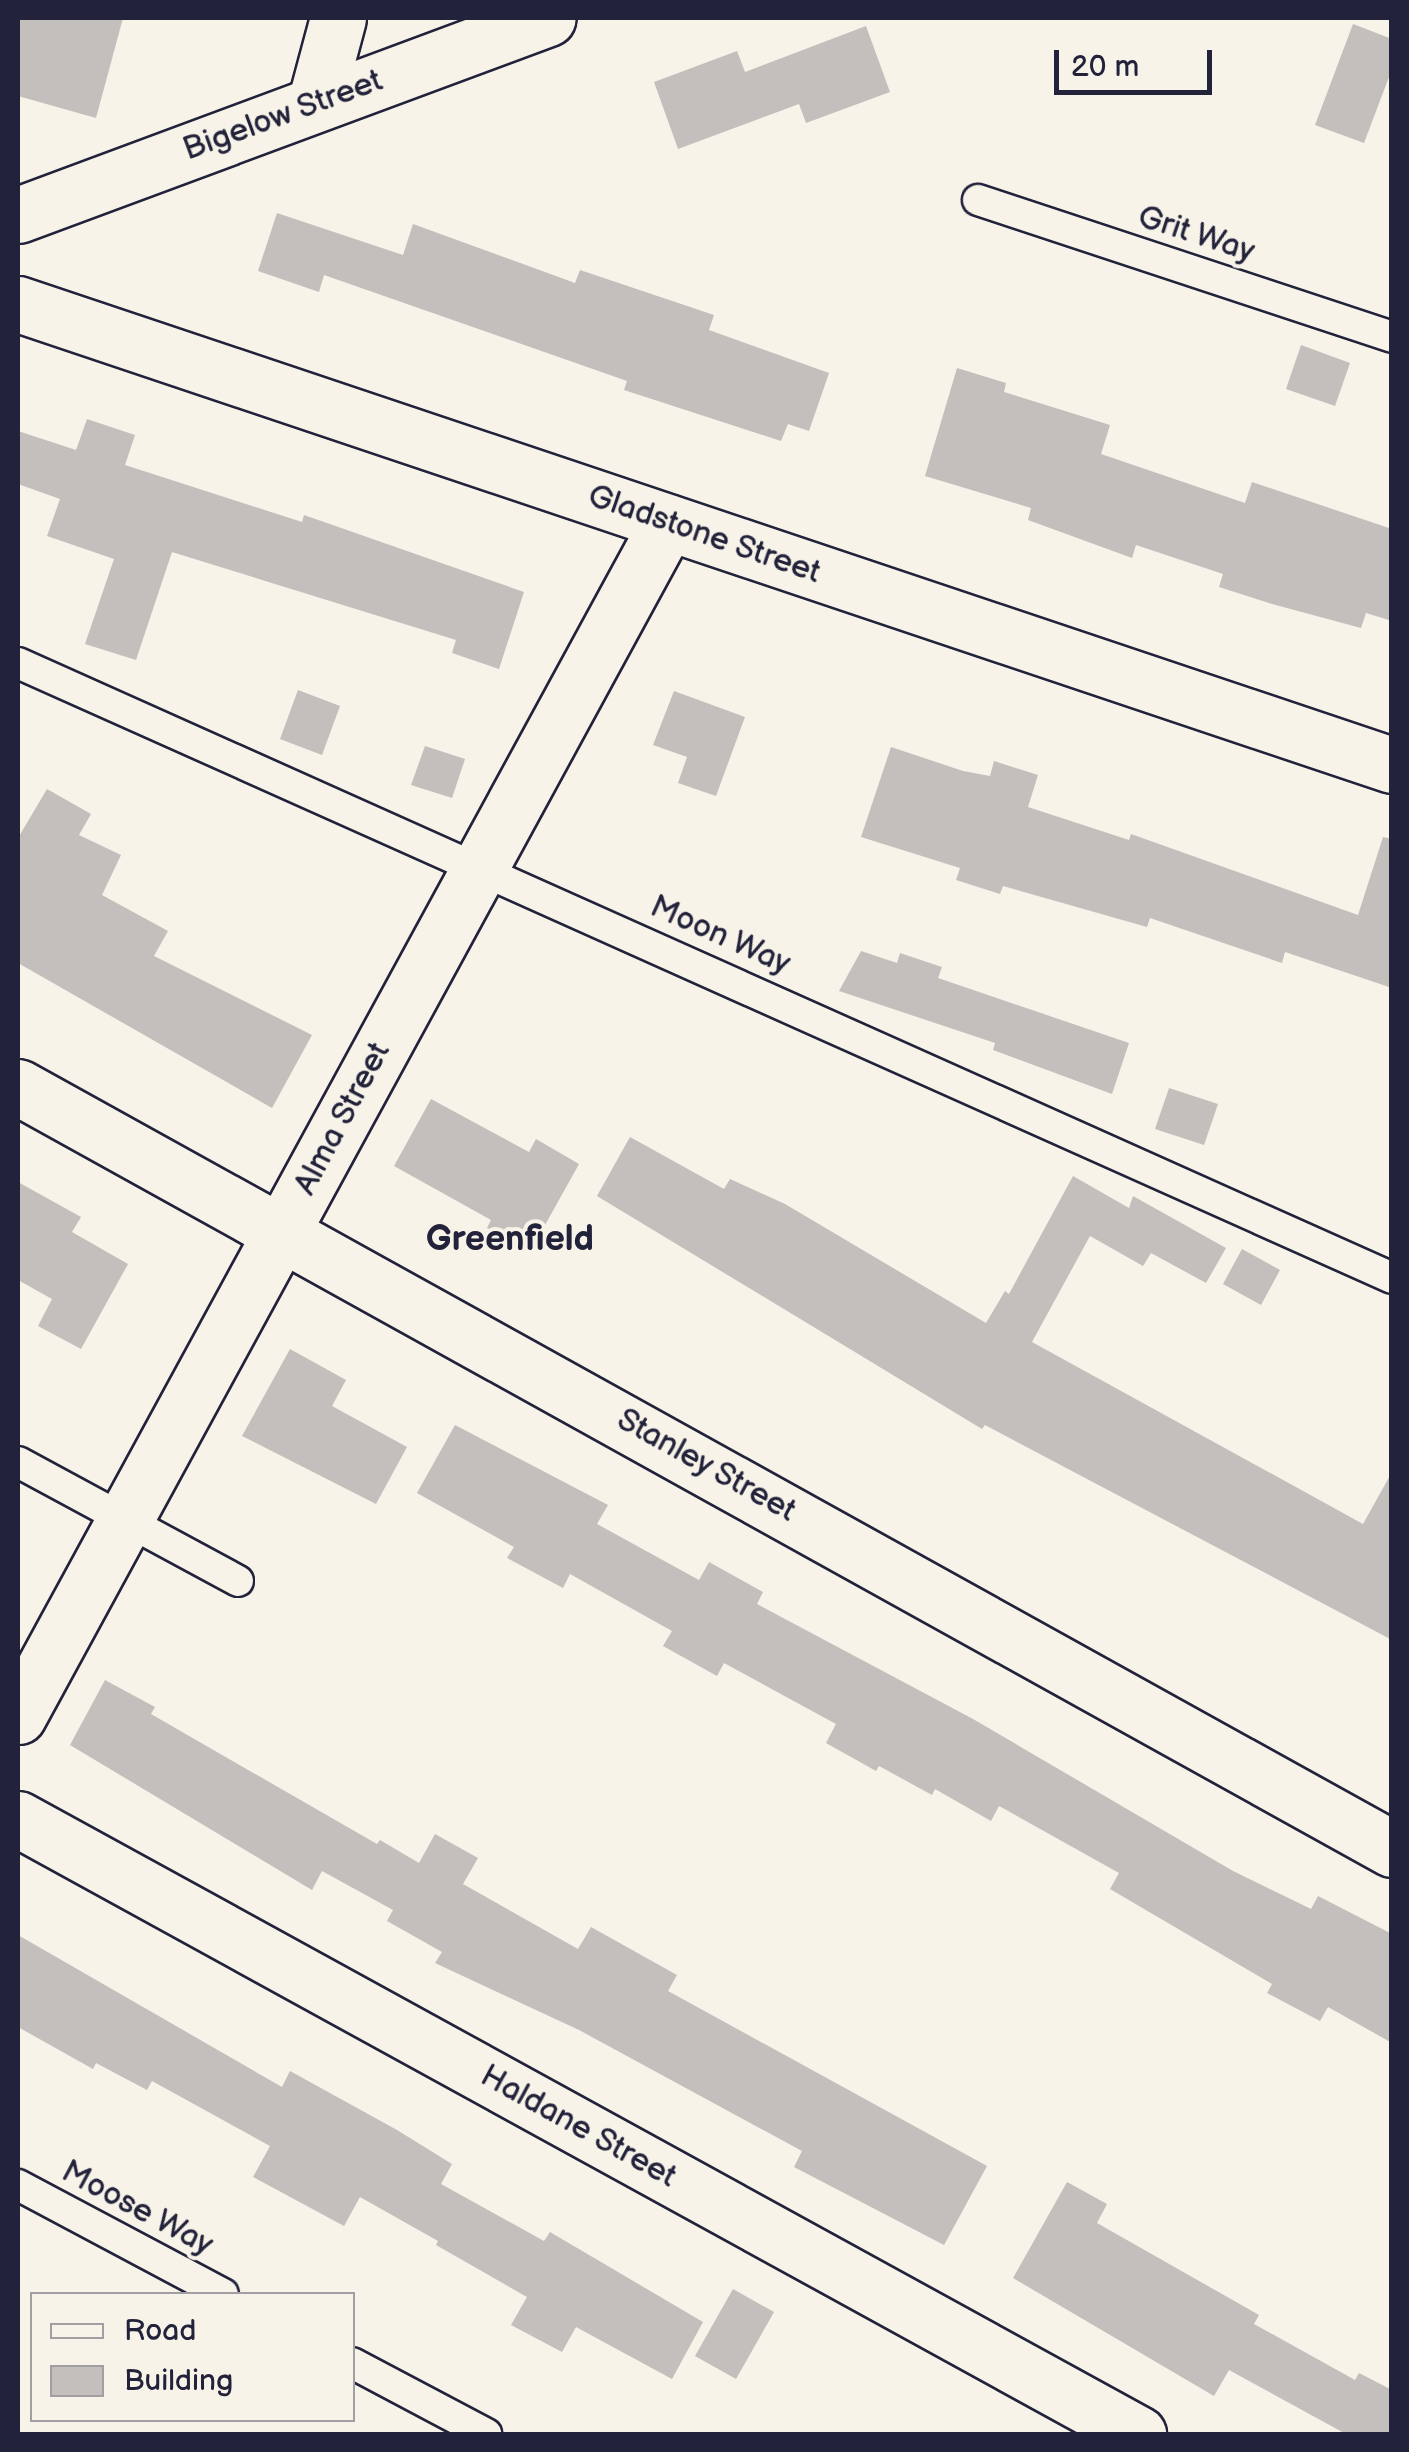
<!DOCTYPE html>
<style>
body{margin:0}
#map{position:relative;width:1409px;height:2452px;overflow:hidden;background:#f7f3e8;font-family:"Balsamiq Sans",sans-serif}
div>[style]{position:absolute}
.building>*{inset:0;background:#c2bfbd}
.roads{filter:drop-shadow(2px 0 #22223b) drop-shadow(-2px 0 #22223b) drop-shadow(0 2px #22223b) drop-shadow(0 -2px #22223b)}
.service>*{height:30px;margin:-15px;padding:0 15px;transform-origin:15px;border-radius:15px;background:#f7f3e8}
.minor>*{height:55px;margin:-27.5px;padding:0 27.5px;transform-origin:27.5px;border-radius:27.5px;background:#f7f3e8}
.tertiary>*{height:55px;margin:-27.5px;padding:0 27.5px;transform-origin:27.5px;border-radius:27.5px;background:#f7f3e8}
span{translate:-50% -50%;white-space:nowrap;text-align:center;line-height:1.15;-webkit-text-stroke:8px #f7f3e8;paint-order:stroke}
.street-label{font-size:32px;color:#22223b}
.neighbourhood-label{font-size:35px;color:#22223b;font-weight:700}
.frame{position:absolute;inset:0;border:20px solid #22223b;pointer-events:none}
.legend{position:absolute;left:30px;top:2292px;width:325px;height:130px;box-sizing:border-box;background:#f7f3e8;border:2px solid #a29fa3;margin:0;padding:12px 18px;list-style:none;font-size:30px;color:#22223b}
.legend li{display:flex;align-items:center;gap:20px;height:50px}
.legend b{width:50px;border:2px solid #a29fa3}
.scale{position:absolute;left:1054px;top:50px;width:158px;height:45px;box-sizing:border-box;border:5px solid #22223b;border-top:0;padding-left:12px;font-size:30px;line-height:35px;white-space:nowrap;color:#22223b;-webkit-text-stroke:8px #f7f3e8;paint-order:stroke}
</style>
<div id="map">
<div class="building">
<i style="clip-path:polygon(18px 18px,123px 18px,96px 118px,18px 96px)"></i>
<i style="clip-path:polygon(1353px 24px,1392px 39px,1392px 69px,1364px 143px,1315px 125px)"></i>
<i style="clip-path:polygon(866px 26px,890px 92px,806px 123px,799px 104px,678px 149px,654px 82px,737px 51px,745px 72px)"></i>
<i style="clip-path:polygon(277px 213px,403px 255px,413px 224px,575px 283px,580px 270px,714px 315px,709px 330px,829px 373px,809px 431px,788px 424px,781px 441px,624px 390px,627px 381px,324px 275px,319px 292px,258px 271px)"></i>
<i style="clip-path:polygon(1301px 345px,1350px 363px,1335px 406px,1286px 389px)"></i>
<i style="clip-path:polygon(957px 368px,1006px 383px,1004px 392px,1110px 425px,1101px 454px,1245px 503px,1252px 482px,1392px 529px,1392px 621px,1366px 613px,1361px 628px,1272px 604px,1219px 587px,1223px 574px,1136px 545px,1132px 558px,1028px 520px,1031px 508px,925px 476px)"></i>
<i style="clip-path:polygon(87px 419px,135px 435px,125px 465px,302px 522px,304px 515px,524px 592px,499px 669px,452px 653px,456px 640px,172px 552px,136px 660px,85px 644px,114px 559px,47px 536px,60px 499px,18px 484px,18px 431px,76px 450px)"></i>
<i style="clip-path:polygon(298px 690px,340px 706px,322px 755px,280px 739px)"></i>
<i style="clip-path:polygon(674px 691px,745px 717px,716px 796px,678px 783px,687px 757px,653px 745px)"></i>
<i style="clip-path:polygon(425px 746px,465px 759px,452px 798px,411px 785px)"></i>
<i style="clip-path:polygon(891px 747px,963px 771px,990px 776px,994px 761px,1038px 775px,1028px 807px,1129px 840px,1131px 834px,1358px 915px,1383px 837px,1392px 839px,1392px 988px,1285px 952px,1282px 963px,1150px 918px,1147px 927px,1003px 886px,1000px 894px,956px 880px,960px 868px,861px 837px)"></i>
<i style="clip-path:polygon(47px 789px,91px 814px,79px 835px,121px 855px,102px 895px,168px 931px,154px 956px,312px 1035px,272px 1108px,18px 963px,18px 838px)"></i>
<i style="clip-path:polygon(861px 951px,897px 963px,900px 953px,942px 967px,938px 978px,1129px 1043px,1112px 1094px,993px 1050px,995px 1043px,839px 991px)"></i>
<i style="clip-path:polygon(1169px 1088px,1218px 1104px,1204px 1145px,1155px 1129px)"></i>
<i style="clip-path:polygon(431px 1099px,529px 1152px,536px 1139px,579px 1164px,530px 1252px,487px 1228px,491px 1220px,394px 1166px)"></i>
<i style="clip-path:polygon(630px 1137px,724px 1189px,730px 1179px,785px 1204px,986px 1323px,1005px 1291px,1009px 1294px,1073px 1176px,1129px 1208px,1133px 1196px,1226px 1248px,1206px 1283px,1151px 1253px,1143px 1266px,1090px 1236px,1032px 1342px,1363px 1524px,1392px 1472px,1392px 1640px,985px 1425px,982px 1429px,597px 1196px)"></i>
<i style="clip-path:polygon(18px 1182px,81px 1217px,72px 1232px,128px 1264px,81px 1349px,38px 1326px,52px 1299px,18px 1280px)"></i>
<i style="clip-path:polygon(1242px 1249px,1280px 1270px,1261px 1305px,1223px 1284px)"></i>
<i style="clip-path:polygon(290px 1349px,346px 1380px,332px 1406px,407px 1447px,376px 1504px,242px 1436px)"></i>
<i style="clip-path:polygon(455px 1425px,608px 1505px,597px 1524px,699px 1580px,709px 1562px,763px 1592px,757px 1604px,973px 1719px,1233px 1871px,1311px 1909px,1318px 1896px,1392px 1934px,1392px 2043px,1328px 2007px,1320px 2021px,1267px 1993px,1272px 1984px,1110px 1889px,1119px 1873px,999px 1806px,991px 1821px,935px 1789px,932px 1795px,879px 1766px,876px 1771px,826px 1743px,836px 1724px,724px 1663px,717px 1676px,663px 1646px,672px 1631px,570px 1574px,563px 1588px,507px 1558px,514px 1547px,417px 1493px)"></i>
<i style="clip-path:polygon(105px 1680px,155px 1707px,151px 1714px,377px 1844px,380px 1840px,419px 1863px,435px 1834px,478px 1858px,463px 1884px,578px 1949px,591px 1927px,677px 1975px,668px 1991px,987px 2166px,944px 2245px,794px 2167px,802px 2151px,579px 2030px,435px 1963px,442px 1952px,387px 1921px,393px 1910px,322px 1871px,312px 1890px,70px 1745px)"></i>
<i style="clip-path:polygon(18px 1935px,282px 2087px,290px 2071px,397px 2130px,452px 2164px,441px 2184px,544px 2241px,550px 2232px,703px 2322px,672px 2379px,576px 2327px,562px 2352px,511px 2325px,527px 2297px,436px 2245px,438px 2241px,360px 2197px,344px 2226px,253px 2177px,270px 2146px,152px 2081px,147px 2090px,96px 2063px,93px 2069px,18px 2027px)"></i>
<i style="clip-path:polygon(1067px 2182px,1107px 2204px,1097px 2223px,1259px 2315px,1254px 2324px,1355px 2380px,1359px 2373px,1392px 2390px,1392px 2434px,1346px 2434px,1229px 2370px,1214px 2396px,1013px 2278px)"></i>
<i style="clip-path:polygon(733px 2289px,774px 2312px,736px 2379px,695px 2356px)"></i>
</div>
<div class="roads">
<div class="service">
<i style="left:978px;top:200px;width:436px;rotate:18.3deg"></i>
<i style="left:18px;top:663px;width:1505px;rotate:24.11deg"></i>
<i style="left:18px;top:1462px;width:250px;rotate:28.4deg"></i>
<i style="left:18px;top:2185px;width:232px;rotate:28deg"></i>
<i style="left:352px;top:2363px;width:152px;rotate:27.9deg"></i>
</div>
<div class="minor">
<i style="left:315px;top:104px;width:89px;rotate:-75deg"></i>
<i style="left:18px;top:304px;width:1449px;rotate:18.55deg"></i>
<i style="left:18px;top:1087px;width:1571px;rotate:29.01deg"></i>
<i style="left:18px;top:1716px;width:1359px;rotate:-61.44deg"></i>
<i style="left:18px;top:1819px;width:1278px;rotate:28.77deg"></i>
</div>
<div class="tertiary">
<i style="left:18px;top:215px;width:565px;rotate:-20.39deg"></i>
</div>
</div>
<div class="street-label">
<span style="left:283px;top:116px;rotate:-20deg">Bigelow Street</span>
<span style="left:1196px;top:235px;rotate:18deg">Grit Way</span>
<span style="left:704px;top:535px;rotate:19deg">Gladstone Street</span>
<span style="left:720px;top:936px;rotate:24deg">Moon Way</span>
<span style="left:343px;top:1119px;rotate:-62deg">Alma Street</span>
<span style="left:706px;top:1466px;rotate:29deg">Stanley Street</span>
<span style="left:578px;top:2127px;rotate:29deg">Haldane Street</span>
<span style="left:137px;top:2209px;rotate:28deg">Moose Way</span>
</div>
<div class="neighbourhood-label">
<span style="left:510px;top:1240px">Greenfield</span>
</div>
<div class="frame"></div>
<ul class="legend">
<li><b style="height:12px;background:#f7f3e8"></b>Road</li>
<li><b style="height:28px;background:#c2bfbd"></b>Building</li>
</ul>
<div class="scale">20 m</div>
</div>
